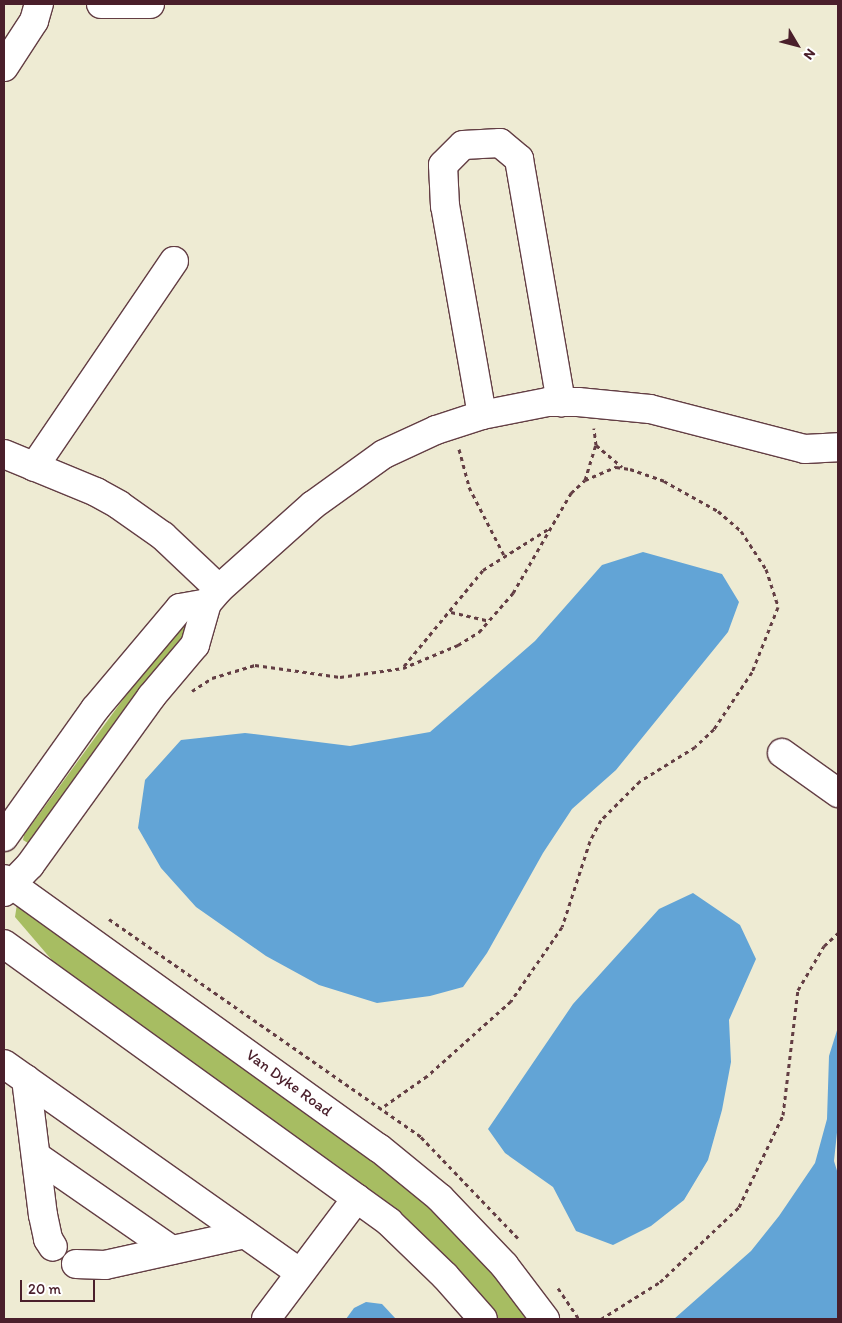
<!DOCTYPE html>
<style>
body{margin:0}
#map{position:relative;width:842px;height:1323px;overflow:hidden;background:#eeebd3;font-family:Itim,sans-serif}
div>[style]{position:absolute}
.green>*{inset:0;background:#a7bd62}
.water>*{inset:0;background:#62a4d6}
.path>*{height:3px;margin-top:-1.5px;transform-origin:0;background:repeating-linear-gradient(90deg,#633e44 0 4px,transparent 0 8px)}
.roads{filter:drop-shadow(1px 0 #633e44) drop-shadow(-1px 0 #633e44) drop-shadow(0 1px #633e44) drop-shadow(0 -1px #633e44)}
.minor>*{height:28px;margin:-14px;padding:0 14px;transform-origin:14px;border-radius:14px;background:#fff}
span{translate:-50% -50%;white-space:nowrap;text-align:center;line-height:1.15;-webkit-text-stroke:4.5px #fff;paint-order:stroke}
.street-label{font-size:16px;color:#4a1f2b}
.frame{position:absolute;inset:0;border:5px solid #4a1f2b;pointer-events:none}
.north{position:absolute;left:772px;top:20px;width:50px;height:50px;-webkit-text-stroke:4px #fff;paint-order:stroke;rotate:127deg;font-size:14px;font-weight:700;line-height:20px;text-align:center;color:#4a1f2b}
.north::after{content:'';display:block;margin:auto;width:18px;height:22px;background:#4a1f2b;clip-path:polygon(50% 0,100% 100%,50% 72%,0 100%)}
.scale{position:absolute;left:20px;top:1280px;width:75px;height:22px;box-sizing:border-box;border:2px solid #4a1f2b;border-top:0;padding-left:6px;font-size:15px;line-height:18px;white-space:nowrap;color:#4a1f2b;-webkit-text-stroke:4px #fff;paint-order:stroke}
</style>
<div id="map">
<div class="green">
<i style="clip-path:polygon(189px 615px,189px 632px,32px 842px,28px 843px,23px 840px,24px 835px,170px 635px)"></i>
<i style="clip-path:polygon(17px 904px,360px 1146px,462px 1232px,533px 1319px,495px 1319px,63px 973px,15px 917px)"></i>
</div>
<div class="water">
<i style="clip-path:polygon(643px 552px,722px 574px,739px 602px,728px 632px,616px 770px,572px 809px,543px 853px,487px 953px,463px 987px,430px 996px,377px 1003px,319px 985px,266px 956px,196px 907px,161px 868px,138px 828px,145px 780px,181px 740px,245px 733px,350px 746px,430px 732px,535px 641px,602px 565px)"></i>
<i style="clip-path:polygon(693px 893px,740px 925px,756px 959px,729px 1020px,731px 1062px,722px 1110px,708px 1160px,684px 1200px,651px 1226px,613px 1245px,576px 1231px,553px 1187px,505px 1153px,488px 1129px,573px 1004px,659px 909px)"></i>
<i style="clip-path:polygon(838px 1027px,838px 1123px,834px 1161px,838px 1174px,838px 1319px,674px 1319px,751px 1251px,779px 1216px,815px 1163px,827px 1119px,829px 1056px)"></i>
<i style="clip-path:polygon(366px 1302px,382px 1304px,396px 1319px,346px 1319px,354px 1308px)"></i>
</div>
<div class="path">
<i style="left:596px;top:445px;width:34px;rotate:40deg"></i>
<i style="left:459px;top:449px;width:39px;rotate:75deg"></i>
<i style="left:469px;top:487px;width:76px;rotate:62.8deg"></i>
<i style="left:585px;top:480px;width:37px;rotate:-73deg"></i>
<i style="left:596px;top:445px;width:17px;rotate:-97deg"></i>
<i style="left:451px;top:612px;width:39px;rotate:13deg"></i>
<i style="left:404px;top:666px;width:124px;rotate:-50.5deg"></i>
<i style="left:483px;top:570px;width:77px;rotate:-32.2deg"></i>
<i style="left:192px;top:691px;width:24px;rotate:-33deg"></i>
<i style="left:212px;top:678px;width:45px;rotate:-16.8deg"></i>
<i style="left:255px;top:665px;width:86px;rotate:8deg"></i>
<i style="left:340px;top:677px;width:64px;rotate:-8.1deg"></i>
<i style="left:403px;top:668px;width:60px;rotate:-22.7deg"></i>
<i style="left:458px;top:645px;width:25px;rotate:-32deg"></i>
<i style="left:479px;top:632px;width:52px;rotate:-48.9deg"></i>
<i style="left:513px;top:593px;width:116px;rotate:-59.9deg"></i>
<i style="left:571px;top:493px;width:19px;rotate:-43deg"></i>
<i style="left:585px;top:480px;width:34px;rotate:-23deg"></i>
<i style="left:616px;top:467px;width:14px;rotate:8deg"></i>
<i style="left:630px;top:469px;width:36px;rotate:19deg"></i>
<i style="left:664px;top:481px;width:62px;rotate:29.1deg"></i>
<i style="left:718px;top:511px;width:30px;rotate:41deg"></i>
<i style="left:741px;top:531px;width:45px;rotate:56.7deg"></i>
<i style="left:766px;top:569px;width:40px;rotate:72deg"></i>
<i style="left:778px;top:607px;width:70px;rotate:111.8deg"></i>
<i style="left:752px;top:672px;width:69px;rotate:123.7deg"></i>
<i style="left:714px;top:729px;width:26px;rotate:137deg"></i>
<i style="left:695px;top:747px;width:65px;rotate:148.3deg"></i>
<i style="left:640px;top:781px;width:55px;rotate:135deg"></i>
<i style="left:601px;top:820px;width:24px;rotate:118deg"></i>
<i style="left:590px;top:841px;width:90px;rotate:108deg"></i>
<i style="left:562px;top:927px;width:90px;rotate:124.6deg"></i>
<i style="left:511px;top:1001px;width:113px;rotate:138.2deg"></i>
<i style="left:427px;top:1076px;width:57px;rotate:144.9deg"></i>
<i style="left:109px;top:919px;width:381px;rotate:34.9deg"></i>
<i style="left:421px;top:1137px;width:140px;rotate:46.2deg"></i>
<i style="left:558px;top:1288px;width:37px;rotate:56deg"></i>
<i style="left:601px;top:1319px;width:70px;rotate:-32.1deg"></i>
<i style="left:660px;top:1282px;width:109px;rotate:-43.5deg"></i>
<i style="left:739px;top:1207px;width:102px;rotate:-64.4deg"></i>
<i style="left:783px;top:1115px;width:126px;rotate:-83.2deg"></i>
<i style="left:798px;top:990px;width:51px;rotate:-59.4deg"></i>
<i style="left:824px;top:946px;width:19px;rotate:-43deg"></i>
</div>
<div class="roads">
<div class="minor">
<i style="left:101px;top:4px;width:49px"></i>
<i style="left:4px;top:67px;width:55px;rotate:-56.9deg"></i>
<i style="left:34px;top:21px;width:18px;rotate:-74deg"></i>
<i style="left:482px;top:415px;width:212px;rotate:-100deg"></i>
<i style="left:445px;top:206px;width:41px;rotate:-92.8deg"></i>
<i style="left:443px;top:165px;width:28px;rotate:-45deg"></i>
<i style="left:463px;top:145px;width:37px;rotate:-3deg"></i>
<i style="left:500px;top:143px;width:25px;rotate:40deg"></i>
<i style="left:519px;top:159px;width:247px;rotate:80.2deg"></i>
<i style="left:4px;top:454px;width:100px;rotate:22.4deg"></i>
<i style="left:96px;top:492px;width:26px;rotate:29deg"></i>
<i style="left:119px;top:505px;width:54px;rotate:35.2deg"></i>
<i style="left:163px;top:536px;width:77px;rotate:43.4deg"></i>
<i style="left:34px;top:467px;width:249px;rotate:-55.8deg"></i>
<i style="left:782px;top:753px;width:69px;rotate:35.5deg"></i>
<i style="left:4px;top:837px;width:157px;rotate:-54.6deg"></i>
<i style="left:95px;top:709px;width:132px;rotate:-49.9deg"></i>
<i style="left:180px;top:608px;width:27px;rotate:-10deg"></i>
<i style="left:4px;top:879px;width:462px;rotate:35.7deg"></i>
<i style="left:379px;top:1148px;width:79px;rotate:39.3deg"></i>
<i style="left:440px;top:1198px;width:93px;rotate:46.3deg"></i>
<i style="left:504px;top:1265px;width:68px;rotate:52.8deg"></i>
<i style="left:4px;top:892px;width:37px;rotate:-46deg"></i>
<i style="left:30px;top:865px;width:207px;rotate:-54.2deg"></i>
<i style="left:151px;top:697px;width:68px;rotate:-49.8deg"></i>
<i style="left:195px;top:645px;width:44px;rotate:-74.1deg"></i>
<i style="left:207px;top:603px;width:18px;rotate:-49deg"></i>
<i style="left:219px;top:589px;width:126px;rotate:-41.8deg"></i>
<i style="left:313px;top:505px;width:87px;rotate:-35.7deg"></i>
<i style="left:384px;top:454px;width:57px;rotate:-24.8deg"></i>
<i style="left:436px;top:430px;width:48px;rotate:-18.1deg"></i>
<i style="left:482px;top:415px;width:67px;rotate:-11.1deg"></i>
<i style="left:548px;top:402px;width:30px"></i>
<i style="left:578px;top:402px;width:72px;rotate:5.6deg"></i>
<i style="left:650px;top:409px;width:160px;rotate:14.5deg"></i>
<i style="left:805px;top:449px;width:33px;rotate:-3deg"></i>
<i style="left:4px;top:944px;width:475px;rotate:35.8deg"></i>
<i style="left:389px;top:1222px;width:78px;rotate:44deg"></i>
<i style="left:445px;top:1276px;width:57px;rotate:48.5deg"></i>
<i style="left:4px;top:1064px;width:362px;rotate:35.2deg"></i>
<i style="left:26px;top:1079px;width:137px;rotate:82.9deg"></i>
<i style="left:43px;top:1215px;width:25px;rotate:78deg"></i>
<i style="left:48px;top:1239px;width:9px;rotate:58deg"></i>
<i style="left:36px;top:1156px;width:165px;rotate:34.7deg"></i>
<i style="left:76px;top:1264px;width:29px;rotate:2deg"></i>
<i style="left:105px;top:1265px;width:143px;rotate:-12.5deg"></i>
<i style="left:266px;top:1319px;width:151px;rotate:-53.1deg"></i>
</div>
</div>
<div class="street-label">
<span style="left:289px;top:1083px;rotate:36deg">Van Dyke Road</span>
</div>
<div class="frame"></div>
<div class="north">N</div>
<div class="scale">20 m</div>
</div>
